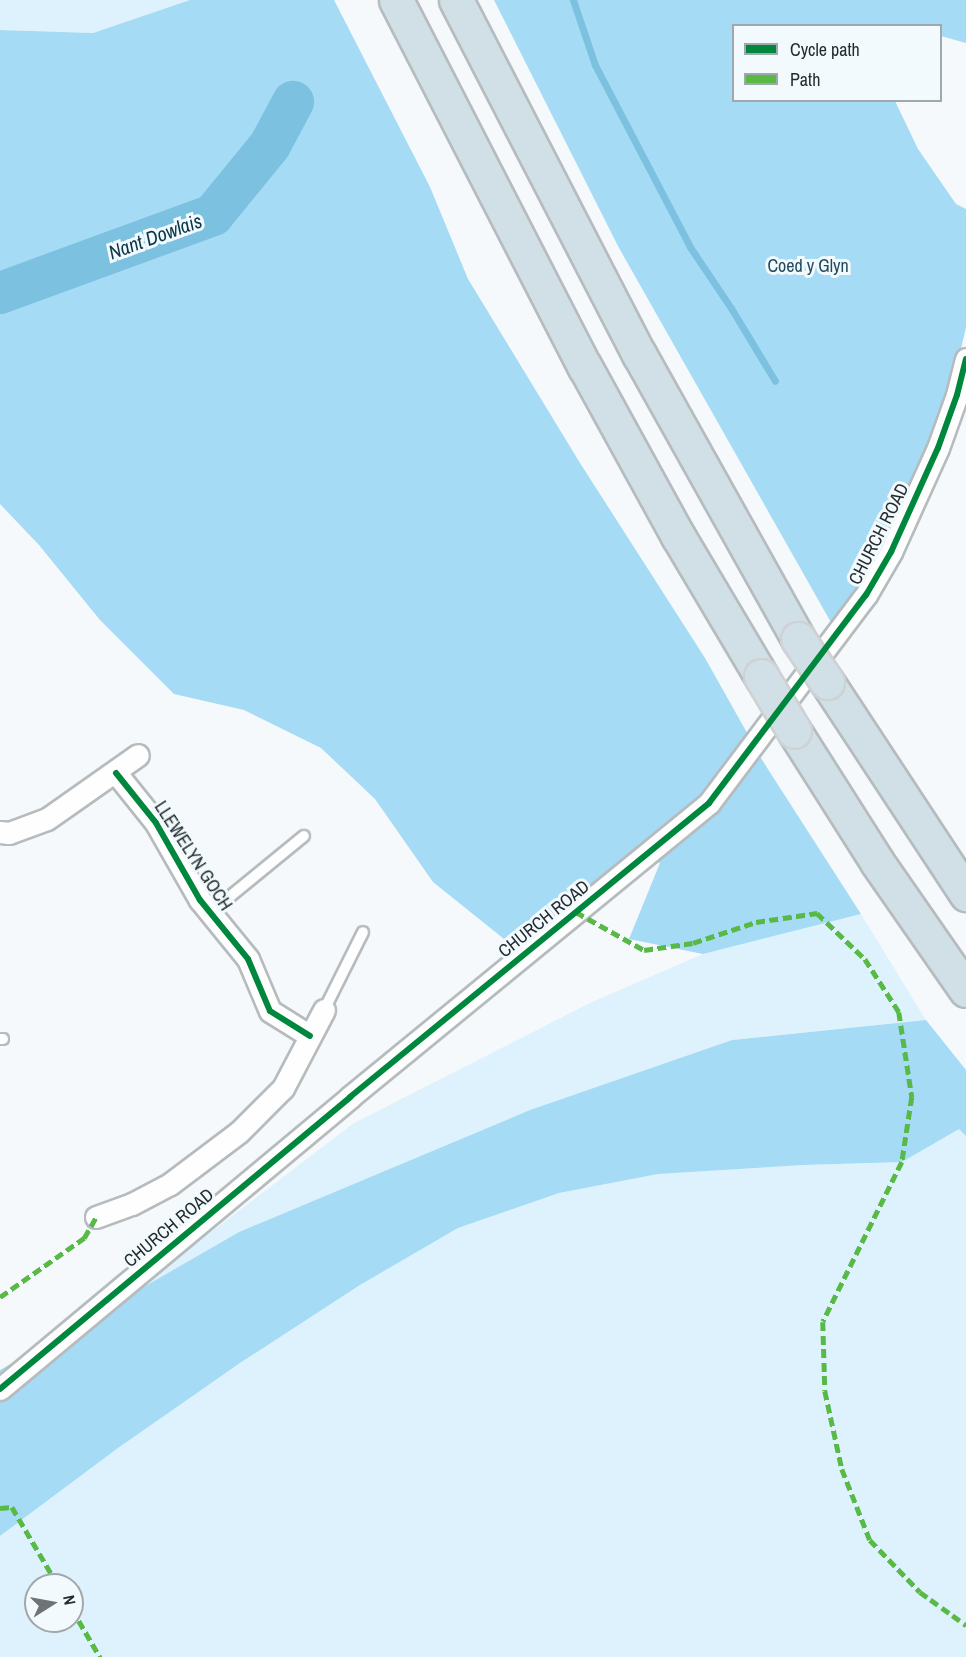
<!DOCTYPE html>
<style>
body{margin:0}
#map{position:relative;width:966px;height:1657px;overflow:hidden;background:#f5f9fb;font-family:"Archivo Narrow",sans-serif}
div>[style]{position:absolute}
.green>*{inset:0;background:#def2fd}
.forest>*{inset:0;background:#a5dbf5}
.stream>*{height:7px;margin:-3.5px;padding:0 3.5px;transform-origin:3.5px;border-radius:3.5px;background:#7cc1e0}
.river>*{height:42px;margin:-21px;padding:0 21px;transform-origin:21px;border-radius:21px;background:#7cc1e0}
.roads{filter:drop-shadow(2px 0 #b6bbbe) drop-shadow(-2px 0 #b6bbbe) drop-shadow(0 2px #b6bbbe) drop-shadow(0 -2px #b6bbbe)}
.service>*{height:10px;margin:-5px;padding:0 5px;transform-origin:5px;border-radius:5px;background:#fefefe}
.minor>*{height:21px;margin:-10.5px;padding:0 10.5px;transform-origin:10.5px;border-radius:10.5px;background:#fefefe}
.motorway>*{height:33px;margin:-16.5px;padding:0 16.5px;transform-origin:16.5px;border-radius:16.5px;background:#d1e0e7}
.bridges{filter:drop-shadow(2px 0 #cfd2d4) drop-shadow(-2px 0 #cfd2d4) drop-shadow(0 2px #cfd2d4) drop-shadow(0 -2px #cfd2d4)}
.motorway-bridge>*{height:33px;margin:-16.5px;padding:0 16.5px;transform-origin:16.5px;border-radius:16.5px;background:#d1e0e7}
.quiet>*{height:4.5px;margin-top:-2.25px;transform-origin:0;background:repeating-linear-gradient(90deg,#58b947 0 9px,transparent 0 13.5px)}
.cycleway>*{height:6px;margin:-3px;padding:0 3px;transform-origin:3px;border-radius:3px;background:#00873e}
span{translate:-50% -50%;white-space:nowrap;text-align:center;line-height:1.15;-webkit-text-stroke:6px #f2fafe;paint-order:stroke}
.park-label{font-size:18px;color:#214a5d}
.street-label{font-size:18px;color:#252c2f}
.water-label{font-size:20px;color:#0a3648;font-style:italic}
.legend{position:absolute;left:732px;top:24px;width:210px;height:78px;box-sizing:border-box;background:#f2fafe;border:2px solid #a0a8ab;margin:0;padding:8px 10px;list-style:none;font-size:18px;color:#252c2f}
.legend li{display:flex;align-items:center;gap:12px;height:30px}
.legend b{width:30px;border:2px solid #a0a8ab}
.north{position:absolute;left:24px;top:1573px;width:60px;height:60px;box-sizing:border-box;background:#f2fafe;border:2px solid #a0a8ab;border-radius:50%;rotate:79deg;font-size:16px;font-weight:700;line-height:24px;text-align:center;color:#252c2f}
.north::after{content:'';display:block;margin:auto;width:21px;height:27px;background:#6e7476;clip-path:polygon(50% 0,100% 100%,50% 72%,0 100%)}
</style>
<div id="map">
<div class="green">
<i style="clip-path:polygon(0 0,190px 0,93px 33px,0 30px)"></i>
<i style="clip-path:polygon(861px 914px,926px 1020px,732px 1040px,530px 1110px,239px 1232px,119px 1302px,354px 1123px,592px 1002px,703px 954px)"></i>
<i style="clip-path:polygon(evenodd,960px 1128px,966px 1136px,966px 1657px,0 1657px,0 1536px,118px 1448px,240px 1363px,360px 1285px,458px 1228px,559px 1193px,658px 1174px,804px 1165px,902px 1162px,960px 1128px,36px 1585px,72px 1585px,72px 1621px,36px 1621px,36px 1585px)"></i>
</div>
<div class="forest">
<i style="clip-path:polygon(190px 0,334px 0,430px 187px,468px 279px,580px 463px,705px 658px,764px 763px,861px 914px,703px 954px,629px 939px,660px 863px,631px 855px,519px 951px,433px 882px,375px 799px,321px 748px,244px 710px,174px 694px,100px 620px,39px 545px,0 504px,0 30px,93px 33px)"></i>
<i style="clip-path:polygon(494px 0,966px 0,966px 43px,941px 36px,940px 26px,734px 26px,734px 100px,895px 101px,918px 149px,956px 204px,966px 209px,966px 327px,938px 448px,837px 633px,619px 248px)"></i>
<i style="clip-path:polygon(926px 1020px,966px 1070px,966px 1136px,959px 1129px,902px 1162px,804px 1165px,658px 1174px,559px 1193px,458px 1228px,360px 1285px,240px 1363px,118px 1448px,0 1536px,0 1370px,239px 1232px,530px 1110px,732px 1040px)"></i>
</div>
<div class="stream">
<i style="left:573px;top:0;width:69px;rotate:71.3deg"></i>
<i style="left:595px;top:65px;width:205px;rotate:62.4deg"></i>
<i style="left:690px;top:247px;width:73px;rotate:56.1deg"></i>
<i style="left:731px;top:308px;width:85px;rotate:58.9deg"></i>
</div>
<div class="river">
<i style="left:0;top:293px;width:227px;rotate:-20.1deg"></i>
<i style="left:213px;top:215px;width:90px;rotate:-50.8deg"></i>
<i style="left:270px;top:145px;width:49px;rotate:-61.9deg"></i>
</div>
<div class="roads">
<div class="service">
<i style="left:211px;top:912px;width:120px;rotate:-39.3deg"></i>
<i style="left:324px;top:1010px;width:87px;rotate:-63.4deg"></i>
<i style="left:0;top:1039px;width:3px"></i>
</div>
<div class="minor">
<i style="left:116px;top:773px;width:64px;rotate:51.3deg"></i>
<i style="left:156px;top:823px;width:89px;rotate:60.3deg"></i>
<i style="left:200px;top:900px;width:76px;rotate:50.9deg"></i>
<i style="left:248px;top:959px;width:56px;rotate:67.1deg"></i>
<i style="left:270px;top:1011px;width:47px;rotate:32deg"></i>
<i style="left:0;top:832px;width:9px;rotate:6deg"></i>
<i style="left:9px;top:833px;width:40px;rotate:-20.2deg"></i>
<i style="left:47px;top:819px;width:111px;rotate:-35.1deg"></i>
<i style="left:96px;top:1217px;width:38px;rotate:-20deg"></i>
<i style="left:132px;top:1204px;width:43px;rotate:-27.8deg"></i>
<i style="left:170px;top:1184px;width:86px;rotate:-37deg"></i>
<i style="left:239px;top:1132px;width:62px;rotate:-45deg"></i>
<i style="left:283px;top:1088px;width:88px;rotate:-62.3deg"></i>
<i style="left:0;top:1389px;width:456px;rotate:-39.8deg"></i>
<i style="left:350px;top:1097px;width:464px;rotate:-39.3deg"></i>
<i style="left:709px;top:803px;width:261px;rotate:-53deg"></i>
<i style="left:866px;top:595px;width:50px;rotate:-59.8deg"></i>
<i style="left:891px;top:552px;width:114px;rotate:-65.7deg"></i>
<i style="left:938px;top:448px;width:56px;rotate:-70.3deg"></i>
<i style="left:957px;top:395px;width:37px;rotate:-76deg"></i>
</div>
<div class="motorway">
<i style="left:396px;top:0;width:413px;rotate:62.8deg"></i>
<i style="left:585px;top:367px;width:193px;rotate:61.2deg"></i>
<i style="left:678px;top:536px;width:163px;rotate:59.3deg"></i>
<i style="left:456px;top:0;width:399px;rotate:62.7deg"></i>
<i style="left:639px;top:354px;width:326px;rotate:60.8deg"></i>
<i style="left:827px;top:682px;width:254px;rotate:56.7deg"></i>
<i style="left:794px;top:731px;width:155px;rotate:57.6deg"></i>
<i style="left:877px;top:862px;width:156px;rotate:55.2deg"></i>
</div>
</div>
<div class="bridges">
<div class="motorway-bridge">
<i style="left:798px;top:639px;width:52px;rotate:56deg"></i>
<i style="left:761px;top:676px;width:64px;rotate:59deg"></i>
</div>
</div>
<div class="quiet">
<i style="left:576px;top:912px;width:78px;rotate:29.2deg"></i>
<i style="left:644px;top:950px;width:49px;rotate:-8.1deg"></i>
<i style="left:693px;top:943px;width:66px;rotate:-18.4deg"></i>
<i style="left:756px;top:922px;width:62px;rotate:-8.4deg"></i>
<i style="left:817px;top:913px;width:66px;rotate:43.8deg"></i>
<i style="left:865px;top:959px;width:63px;rotate:57.3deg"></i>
<i style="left:899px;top:1012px;width:86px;rotate:81.3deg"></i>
<i style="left:912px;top:1097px;width:66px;rotate:98.7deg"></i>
<i style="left:902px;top:1162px;width:178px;rotate:116.3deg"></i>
<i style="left:823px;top:1322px;width:69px;rotate:88.3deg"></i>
<i style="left:825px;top:1391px;width:80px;rotate:77.7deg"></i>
<i style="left:842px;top:1469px;width:76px;rotate:68.5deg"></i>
<i style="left:870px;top:1540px;width:72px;rotate:46.1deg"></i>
<i style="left:920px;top:1592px;width:57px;rotate:35.7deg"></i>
<i style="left:0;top:1297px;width:103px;rotate:-35.1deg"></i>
<i style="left:84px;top:1238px;width:24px;rotate:-60deg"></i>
<i style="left:0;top:1508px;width:12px;rotate:-5deg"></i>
<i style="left:12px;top:1507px;width:91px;rotate:59.5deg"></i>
<i style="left:72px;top:1609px;width:56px;rotate:59.7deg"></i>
</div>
<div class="cycleway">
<i style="left:116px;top:773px;width:64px;rotate:51.3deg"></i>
<i style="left:156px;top:823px;width:89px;rotate:60.3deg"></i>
<i style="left:200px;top:900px;width:76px;rotate:50.9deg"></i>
<i style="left:248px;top:959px;width:56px;rotate:67.1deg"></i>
<i style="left:270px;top:1011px;width:47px;rotate:32deg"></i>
<i style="left:0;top:1389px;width:456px;rotate:-39.8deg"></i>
<i style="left:350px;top:1097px;width:464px;rotate:-39.3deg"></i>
<i style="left:709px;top:803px;width:261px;rotate:-53deg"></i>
<i style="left:866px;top:595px;width:50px;rotate:-59.8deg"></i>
<i style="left:891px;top:552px;width:114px;rotate:-65.7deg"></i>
<i style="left:938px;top:448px;width:56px;rotate:-70.3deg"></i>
<i style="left:957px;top:395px;width:37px;rotate:-76deg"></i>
</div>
<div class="park-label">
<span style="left:808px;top:266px">Coed y Glyn</span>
</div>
<div class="street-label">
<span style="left:879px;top:534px;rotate:-63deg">CHURCH ROAD</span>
<span style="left:193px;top:856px;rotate:57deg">LLEWELYN GOCH</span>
<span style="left:544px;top:919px;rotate:-39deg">CHURCH ROAD</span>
<span style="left:169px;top:1228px;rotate:-40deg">CHURCH ROAD</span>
</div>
<div class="water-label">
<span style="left:155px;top:236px;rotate:-20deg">Nant Dowlais</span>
</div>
<ul class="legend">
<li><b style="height:8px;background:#00873e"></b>Cycle path</li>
<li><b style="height:8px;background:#58b947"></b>Path</li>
</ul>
<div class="north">N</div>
</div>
